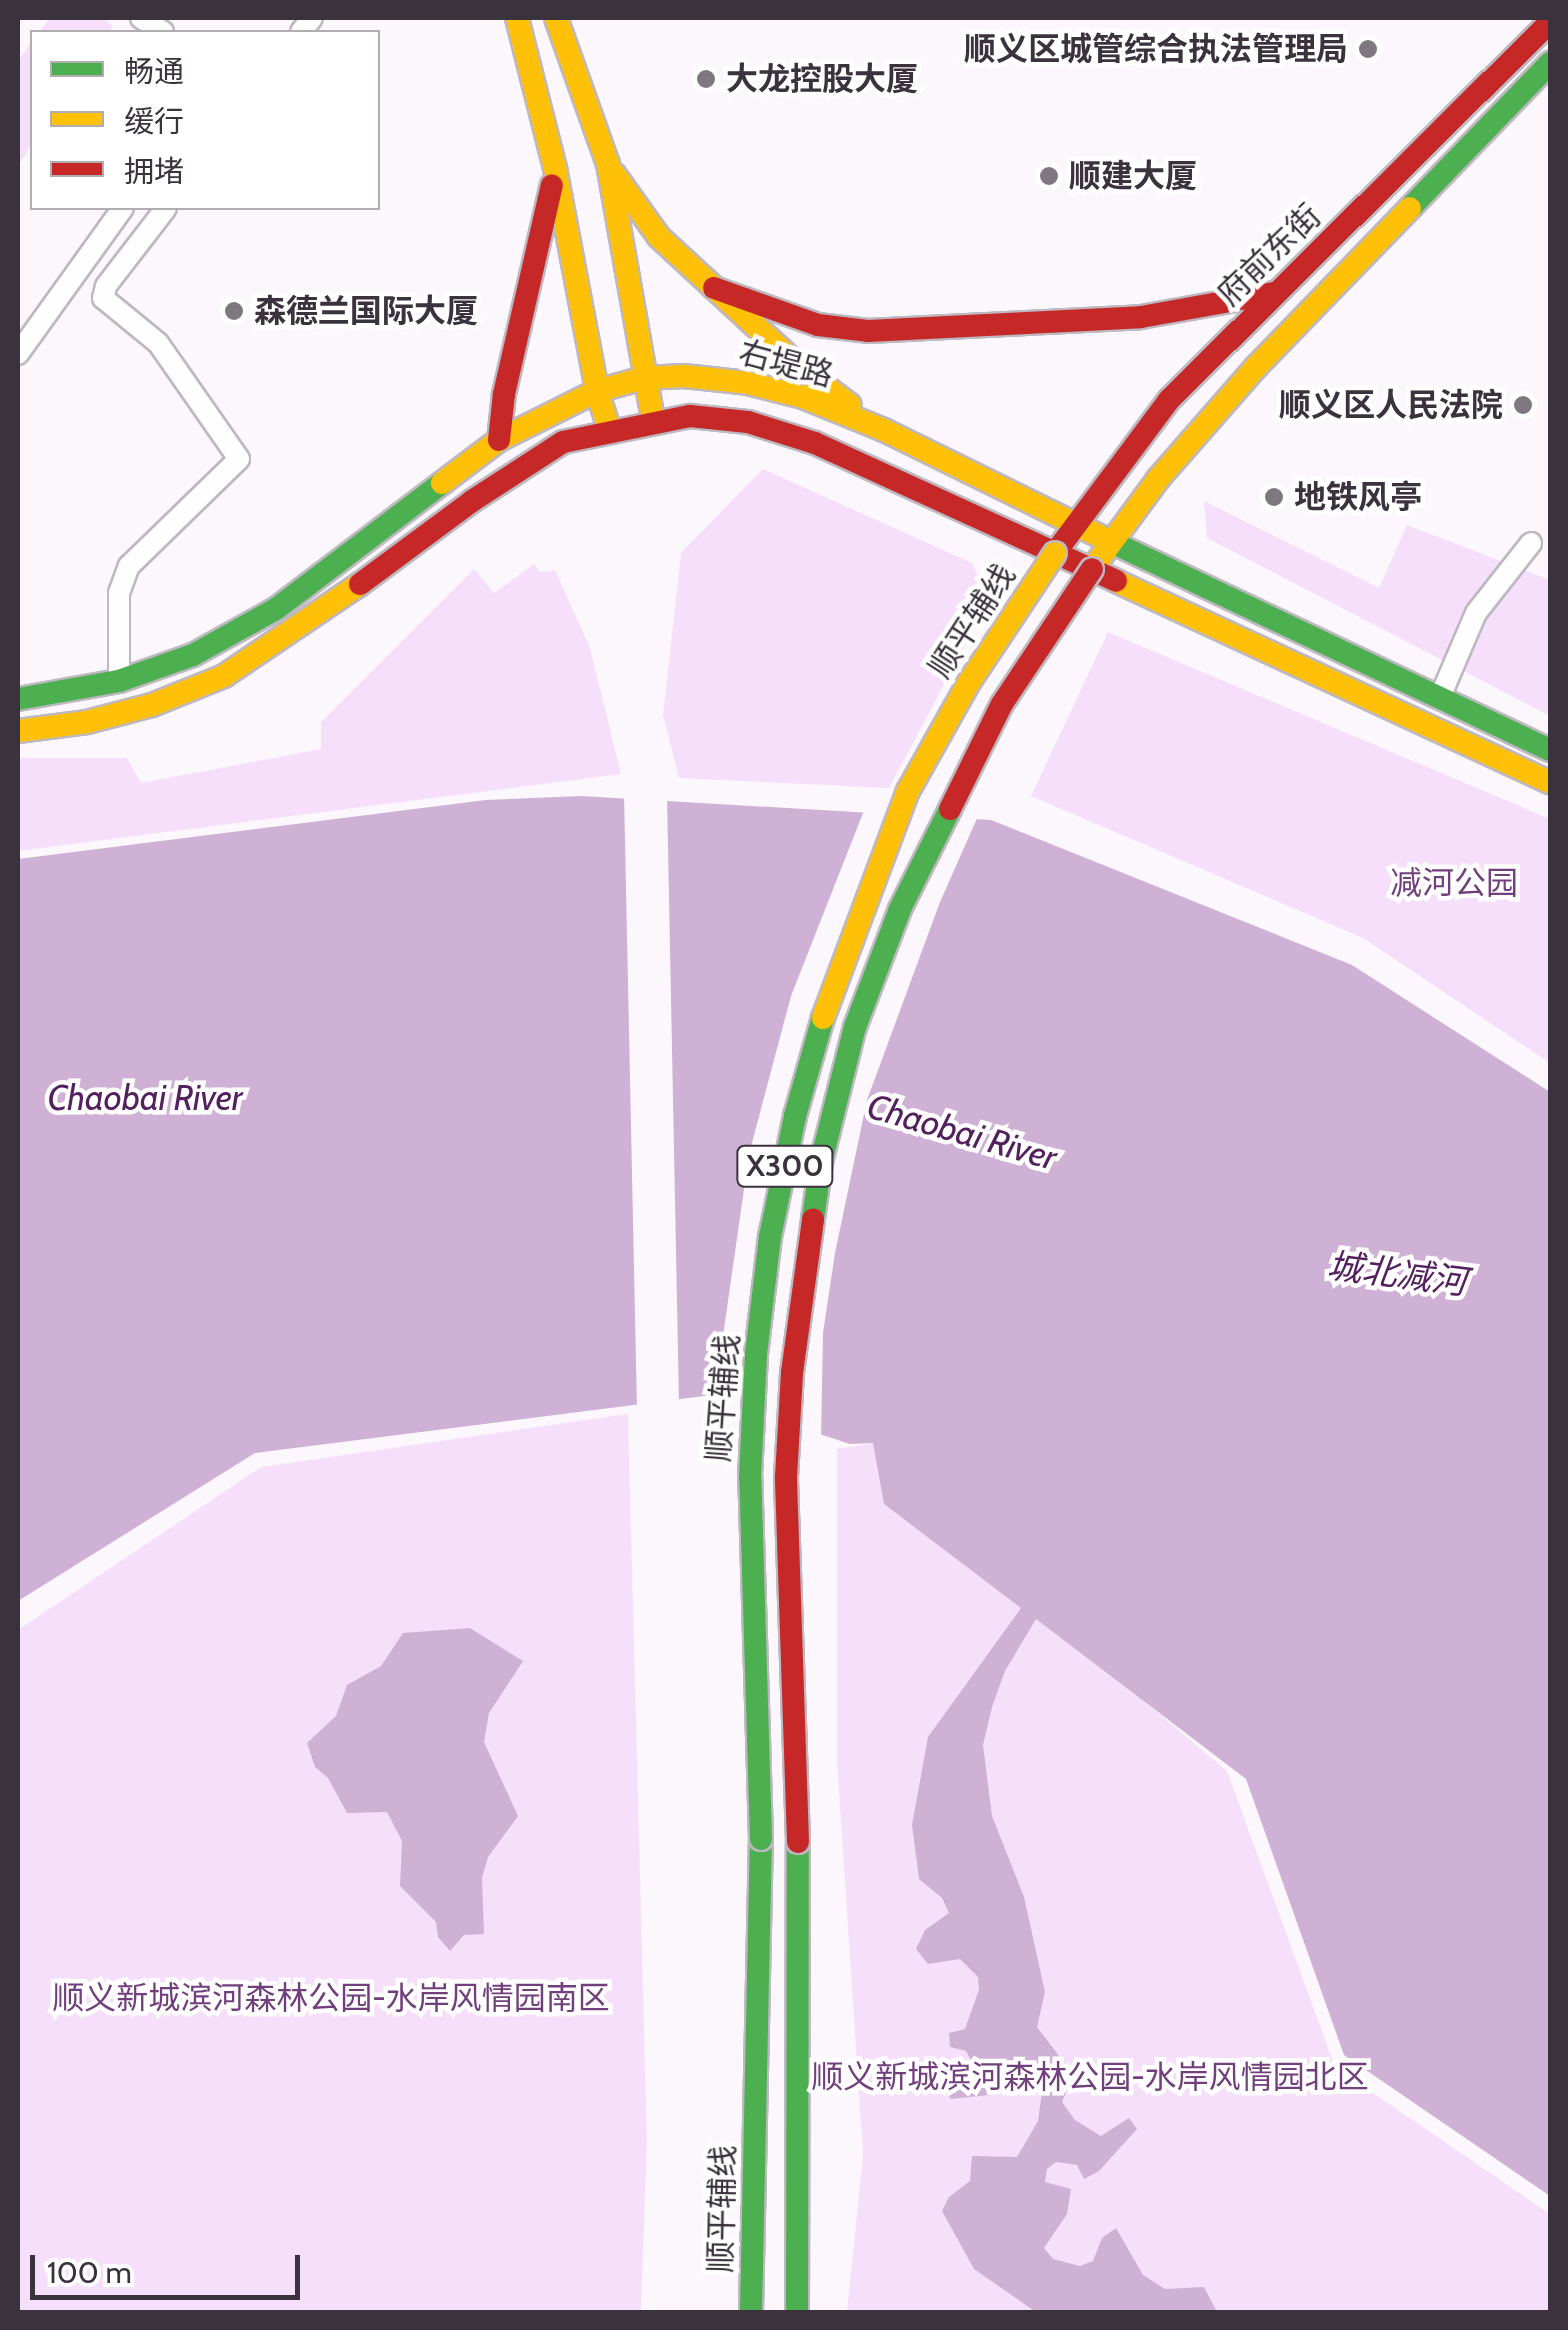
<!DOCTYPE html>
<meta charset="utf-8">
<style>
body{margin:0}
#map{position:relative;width:1568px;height:2330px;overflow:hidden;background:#fcf7fc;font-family:Cabin,"Noto Sans SC",sans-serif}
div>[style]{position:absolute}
.green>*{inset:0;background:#f6dffb}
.water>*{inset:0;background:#cfb1d6}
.pier>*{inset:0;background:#fcf7fc}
.roads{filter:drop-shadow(2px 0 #beb8c0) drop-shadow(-2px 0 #beb8c0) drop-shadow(0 2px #beb8c0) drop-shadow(0 -2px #beb8c0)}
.street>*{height:20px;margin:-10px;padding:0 10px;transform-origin:10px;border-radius:10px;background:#fffeff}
.fast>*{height:22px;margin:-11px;padding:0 11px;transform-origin:11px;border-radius:11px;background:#4caf50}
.slow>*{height:22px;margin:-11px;padding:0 11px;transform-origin:11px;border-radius:11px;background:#ffc107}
.jam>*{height:22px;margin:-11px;padding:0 11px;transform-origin:11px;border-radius:11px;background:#c62828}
.bridges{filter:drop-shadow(2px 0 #beb8c0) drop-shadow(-2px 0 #beb8c0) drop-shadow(0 2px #beb8c0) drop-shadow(0 -2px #beb8c0)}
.fast-bridge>*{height:22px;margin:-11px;padding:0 11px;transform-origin:11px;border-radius:11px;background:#4caf50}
.slow-bridge>*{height:22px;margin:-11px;padding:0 11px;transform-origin:11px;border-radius:11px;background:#ffc107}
.jam-bridge>*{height:22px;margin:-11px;padding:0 11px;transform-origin:11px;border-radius:11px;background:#c62828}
.dots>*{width:28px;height:28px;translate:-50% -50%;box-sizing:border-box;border:5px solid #fff;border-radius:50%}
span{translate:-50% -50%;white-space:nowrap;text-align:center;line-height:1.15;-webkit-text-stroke:9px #fff;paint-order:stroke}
.shield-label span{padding:2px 8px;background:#fff;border:2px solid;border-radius:8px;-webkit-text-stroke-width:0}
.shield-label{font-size:30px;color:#3a323c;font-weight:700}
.poi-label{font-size:32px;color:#3a323c;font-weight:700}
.right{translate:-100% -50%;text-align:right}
.left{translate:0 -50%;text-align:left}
.street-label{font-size:32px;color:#3a323c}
.park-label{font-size:32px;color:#723f7d}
.water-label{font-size:35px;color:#53215e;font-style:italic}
.frame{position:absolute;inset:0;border:20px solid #3a323c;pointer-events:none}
.legend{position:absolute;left:30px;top:30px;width:350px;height:180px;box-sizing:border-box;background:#fff;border:2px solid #b0adb1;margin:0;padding:12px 18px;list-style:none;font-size:30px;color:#3a323c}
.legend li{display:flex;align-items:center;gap:20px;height:50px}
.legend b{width:50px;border:2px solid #b0adb1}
.scale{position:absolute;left:30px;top:2255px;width:270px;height:45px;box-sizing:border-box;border:5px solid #3a323c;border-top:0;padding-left:12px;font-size:30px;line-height:35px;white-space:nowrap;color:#3a323c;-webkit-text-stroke:8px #fff;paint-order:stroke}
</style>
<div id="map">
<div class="green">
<i style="clip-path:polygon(50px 18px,102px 18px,113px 26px,109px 32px,39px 32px)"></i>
<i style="clip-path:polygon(32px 41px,32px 144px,18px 166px,18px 61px)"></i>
<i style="clip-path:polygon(763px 469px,972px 563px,989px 600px,889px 788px,679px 778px,663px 715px,681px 553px)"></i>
<i style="clip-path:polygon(1204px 501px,1379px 588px,1407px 525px,1550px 580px,1550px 716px,1207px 538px)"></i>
<i style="clip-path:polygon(534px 564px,540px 572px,555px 570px,590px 648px,621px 774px,18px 851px,18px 758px,127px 758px,141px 783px,321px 749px,321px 722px,474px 569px,494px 593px)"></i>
<i style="clip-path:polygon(1108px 632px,1550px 819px,1550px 1063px,1363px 938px,1031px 796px)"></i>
<i style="clip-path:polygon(628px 1414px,647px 2141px,641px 2312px,18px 2310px,18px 1630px,261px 1467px)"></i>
<i style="clip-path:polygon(874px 1443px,1069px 1638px,1227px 1771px,1335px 2067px,1550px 2214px,1550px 2312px,847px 2312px,863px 2155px,837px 1760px,837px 1449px)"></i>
</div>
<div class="water">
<i style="clip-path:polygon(581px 796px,991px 820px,1352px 965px,1550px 1092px,1550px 2196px,1344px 2055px,1246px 1779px,1036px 1619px,1005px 1671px,992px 1707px,983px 1745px,992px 1816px,1024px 1897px,1045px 1992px,1037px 2027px,1069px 2069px,1070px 2083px,1062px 2102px,1075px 2120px,1101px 2136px,1129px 2118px,1137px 2129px,1099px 2171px,1084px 2179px,1077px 2165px,1056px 2162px,1047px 2169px,1045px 2182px,1071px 2189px,1067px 2214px,1044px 2248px,1053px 2259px,1080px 2266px,1093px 2261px,1102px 2238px,1116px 2228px,1143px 2275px,1165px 2289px,1204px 2287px,1217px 2312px,1036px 2312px,974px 2269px,942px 2211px,949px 2197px,970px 2181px,972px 2156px,1017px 2157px,1038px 2121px,1044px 2077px,1004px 2067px,989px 2095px,951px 2099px,944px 2090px,952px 2074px,965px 2077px,973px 2064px,966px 2051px,950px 2047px,949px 2033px,965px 2029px,979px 1990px,978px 1977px,960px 1959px,928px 1964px,916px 1949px,925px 1930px,949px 1913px,942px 1898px,919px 1879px,912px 1825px,928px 1737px,1021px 1608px,884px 1504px,873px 1443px,850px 1444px,704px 1396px,255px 1453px,18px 1601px,18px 859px,486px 800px)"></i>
<i style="clip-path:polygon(470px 1628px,523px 1661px,489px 1713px,484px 1742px,518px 1816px,488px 1857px,482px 1878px,484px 1934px,464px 1935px,450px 1951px,438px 1937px,436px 1922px,400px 1886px,402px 1841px,387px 1812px,347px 1813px,328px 1778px,315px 1767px,307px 1743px,336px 1716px,347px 1685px,381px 1666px,403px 1633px)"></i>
</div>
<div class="pier">
<i style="clip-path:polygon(624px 793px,667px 796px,679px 1404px,637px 1410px)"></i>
<i style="clip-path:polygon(865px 808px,979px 814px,940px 902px,867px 1100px,835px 1253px,823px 1333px,821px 1439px,719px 1406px,724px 1329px,749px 1154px,791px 996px)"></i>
</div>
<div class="roads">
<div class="street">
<i style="left:141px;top:18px;width:26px;rotate:32deg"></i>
<i style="left:301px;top:32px;width:18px;rotate:-52deg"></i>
<i style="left:18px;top:354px;width:180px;rotate:-54.3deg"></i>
<i style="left:119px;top:681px;width:88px;rotate:-90deg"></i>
<i style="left:119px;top:593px;width:29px;rotate:-70deg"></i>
<i style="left:129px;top:566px;width:153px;rotate:-44.2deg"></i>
<i style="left:239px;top:459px;width:141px;rotate:-124.9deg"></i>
<i style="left:158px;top:343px;width:71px;rotate:-140.7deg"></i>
<i style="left:103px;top:298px;width:12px;rotate:-76deg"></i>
<i style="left:106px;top:286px;width:98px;rotate:-52.4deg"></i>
<i style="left:1440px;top:697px;width:91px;rotate:-66.8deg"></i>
<i style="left:1476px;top:613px;width:89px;rotate:-51.8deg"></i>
</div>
<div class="fast">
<i style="left:1410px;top:208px;width:202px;rotate:-46deg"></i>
<i style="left:1101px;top:537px;width:497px;rotate:25.4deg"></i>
<i style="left:18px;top:699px;width:103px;rotate:-10.1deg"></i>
<i style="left:119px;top:681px;width:78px;rotate:-19.4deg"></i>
<i style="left:193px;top:655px;width:95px;rotate:-29deg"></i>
<i style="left:276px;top:609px;width:208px;rotate:-37.2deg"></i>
<i style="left:751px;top:2312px;width:473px;rotate:-88.8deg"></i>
<i style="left:797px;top:2312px;width:470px;rotate:-89.9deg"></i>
</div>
<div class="slow">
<i style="left:517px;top:18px;width:155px;rotate:75.8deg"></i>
<i style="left:555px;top:168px;width:227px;rotate:79.3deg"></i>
<i style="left:597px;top:391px;width:40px;rotate:72deg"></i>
<i style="left:556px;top:18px;width:155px;rotate:70.4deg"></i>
<i style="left:608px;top:164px;width:260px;rotate:80deg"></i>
<i style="left:614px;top:174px;width:77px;rotate:54.5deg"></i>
<i style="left:659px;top:237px;width:193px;rotate:42.7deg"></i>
<i style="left:801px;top:368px;width:61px;rotate:37.1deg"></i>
<i style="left:442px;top:483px;width:71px;rotate:-37deg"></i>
<i style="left:499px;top:440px;width:110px;rotate:-26.6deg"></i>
<i style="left:597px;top:391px;width:49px;rotate:-15.5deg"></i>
<i style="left:644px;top:378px;width:40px;rotate:-2.9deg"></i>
<i style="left:684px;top:376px;width:64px;rotate:6.2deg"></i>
<i style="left:748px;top:383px;width:57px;rotate:14.3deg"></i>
<i style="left:803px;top:397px;width:87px;rotate:22.2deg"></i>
<i style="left:884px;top:430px;width:242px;rotate:26.2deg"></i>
<i style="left:1092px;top:569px;width:112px;rotate:-53.7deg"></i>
<i style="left:1158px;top:479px;width:149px;rotate:-48.8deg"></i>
<i style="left:1256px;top:367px;width:221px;rotate:-45.9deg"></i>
<i style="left:1116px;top:581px;width:478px;rotate:24.9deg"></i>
<i style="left:18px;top:731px;width:70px;rotate:-7.4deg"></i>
<i style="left:87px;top:722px;width:67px;rotate:-14.7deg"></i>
<i style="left:152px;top:705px;width:78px;rotate:-21.9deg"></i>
<i style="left:224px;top:676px;width:164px;rotate:-34.1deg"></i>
</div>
<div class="jam">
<i style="left:714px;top:288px;width:110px;rotate:19.6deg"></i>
<i style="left:818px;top:325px;width:50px;rotate:6.8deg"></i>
<i style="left:868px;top:331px;width:273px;rotate:-2.9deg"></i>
<i style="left:1141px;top:317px;width:136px;rotate:-10.2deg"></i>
<i style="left:499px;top:440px;width:46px;rotate:-83.8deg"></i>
<i style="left:504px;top:394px;width:214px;rotate:-77.1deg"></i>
<i style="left:1055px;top:553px;width:191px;rotate:-53.3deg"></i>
<i style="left:1169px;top:400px;width:537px;rotate:-44.77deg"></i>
<i style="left:360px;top:584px;width:139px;rotate:-36.5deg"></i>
<i style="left:472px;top:501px;width:108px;rotate:-33deg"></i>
<i style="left:563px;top:442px;width:130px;rotate:-11.6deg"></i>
<i style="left:690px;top:416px;width:58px;rotate:5.9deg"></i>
<i style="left:748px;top:422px;width:70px;rotate:17.4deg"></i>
<i style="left:815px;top:443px;width:331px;rotate:24.6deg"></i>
</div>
</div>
<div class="bridges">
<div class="fast-bridge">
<i style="left:813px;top:1219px;width:58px;rotate:-82deg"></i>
<i style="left:821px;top:1162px;width:139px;rotate:-75.9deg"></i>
<i style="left:855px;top:1027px;width:126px;rotate:-69.1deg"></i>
<i style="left:900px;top:909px;width:112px;rotate:-63.4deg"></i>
<i style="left:761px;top:1839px;width:362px;rotate:-91.7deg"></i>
<i style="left:750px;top:1477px;width:123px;rotate:-87.2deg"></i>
<i style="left:756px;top:1354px;width:118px;rotate:-83.2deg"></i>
<i style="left:770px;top:1237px;width:124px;rotate:-78.3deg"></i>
<i style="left:795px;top:1116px;width:102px;rotate:-74.1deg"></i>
</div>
<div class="slow-bridge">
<i style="left:823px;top:1018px;width:242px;rotate:-69.5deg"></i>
<i style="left:908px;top:791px;width:123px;rotate:-60.7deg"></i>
<i style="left:968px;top:684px;width:157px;rotate:-56.4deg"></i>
</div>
<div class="jam-bridge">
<i style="left:950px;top:809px;width:117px;rotate:-63.7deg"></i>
<i style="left:1002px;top:704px;width:162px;rotate:-56.3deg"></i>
<i style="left:798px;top:1842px;width:365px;rotate:-91.9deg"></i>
<i style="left:786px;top:1477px;width:104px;rotate:-86.7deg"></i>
<i style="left:792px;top:1373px;width:155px;rotate:-82.2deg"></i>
</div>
</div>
<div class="dots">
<i style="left:1368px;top:49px;background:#7e777f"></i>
<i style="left:706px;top:79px;background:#7e777f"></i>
<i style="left:1049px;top:176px;background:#7e777f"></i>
<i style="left:234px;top:311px;background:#7e777f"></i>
<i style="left:1523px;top:405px;background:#7e777f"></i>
<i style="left:1274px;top:497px;background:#7e777f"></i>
</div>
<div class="shield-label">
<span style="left:785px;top:1166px">X300</span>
</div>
<div class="poi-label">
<span class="right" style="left:1348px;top:49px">顺义区城管综合执法管理局</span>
<span class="left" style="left:726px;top:79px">大龙控股大厦</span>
<span class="left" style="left:1069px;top:176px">顺建大厦</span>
<span class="left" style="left:254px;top:311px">森德兰国际大厦</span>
<span class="right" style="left:1503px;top:405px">顺义区人民法院</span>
<span class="left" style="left:1294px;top:497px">地铁风亭</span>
</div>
<div class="street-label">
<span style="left:1269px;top:255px;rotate:-44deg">府前东街</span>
<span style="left:786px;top:364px;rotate:15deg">右堤路</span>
<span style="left:972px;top:621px;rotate:-57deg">顺平辅线</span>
<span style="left:723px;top:1398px;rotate:-86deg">顺平辅线</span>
<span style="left:722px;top:2209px;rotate:-89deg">顺平辅线</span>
</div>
<div class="park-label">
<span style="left:1454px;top:883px">减河公园</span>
<span style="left:331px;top:1998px">顺义新城滨河森林公园-水岸风情园南区</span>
<span style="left:1090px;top:2077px">顺义新城滨河森林公园-水岸风情园北区</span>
</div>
<div class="water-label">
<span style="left:145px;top:1098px">Chaobai River</span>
<span style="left:962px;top:1132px;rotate:16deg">Chaobai River</span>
<span style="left:1397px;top:1274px;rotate:7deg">城北减河</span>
</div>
<div class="frame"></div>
<ul class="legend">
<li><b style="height:12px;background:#4caf50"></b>畅通</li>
<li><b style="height:12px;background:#ffc107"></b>缓行</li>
<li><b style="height:12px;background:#c62828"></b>拥堵</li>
</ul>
<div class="scale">100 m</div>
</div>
